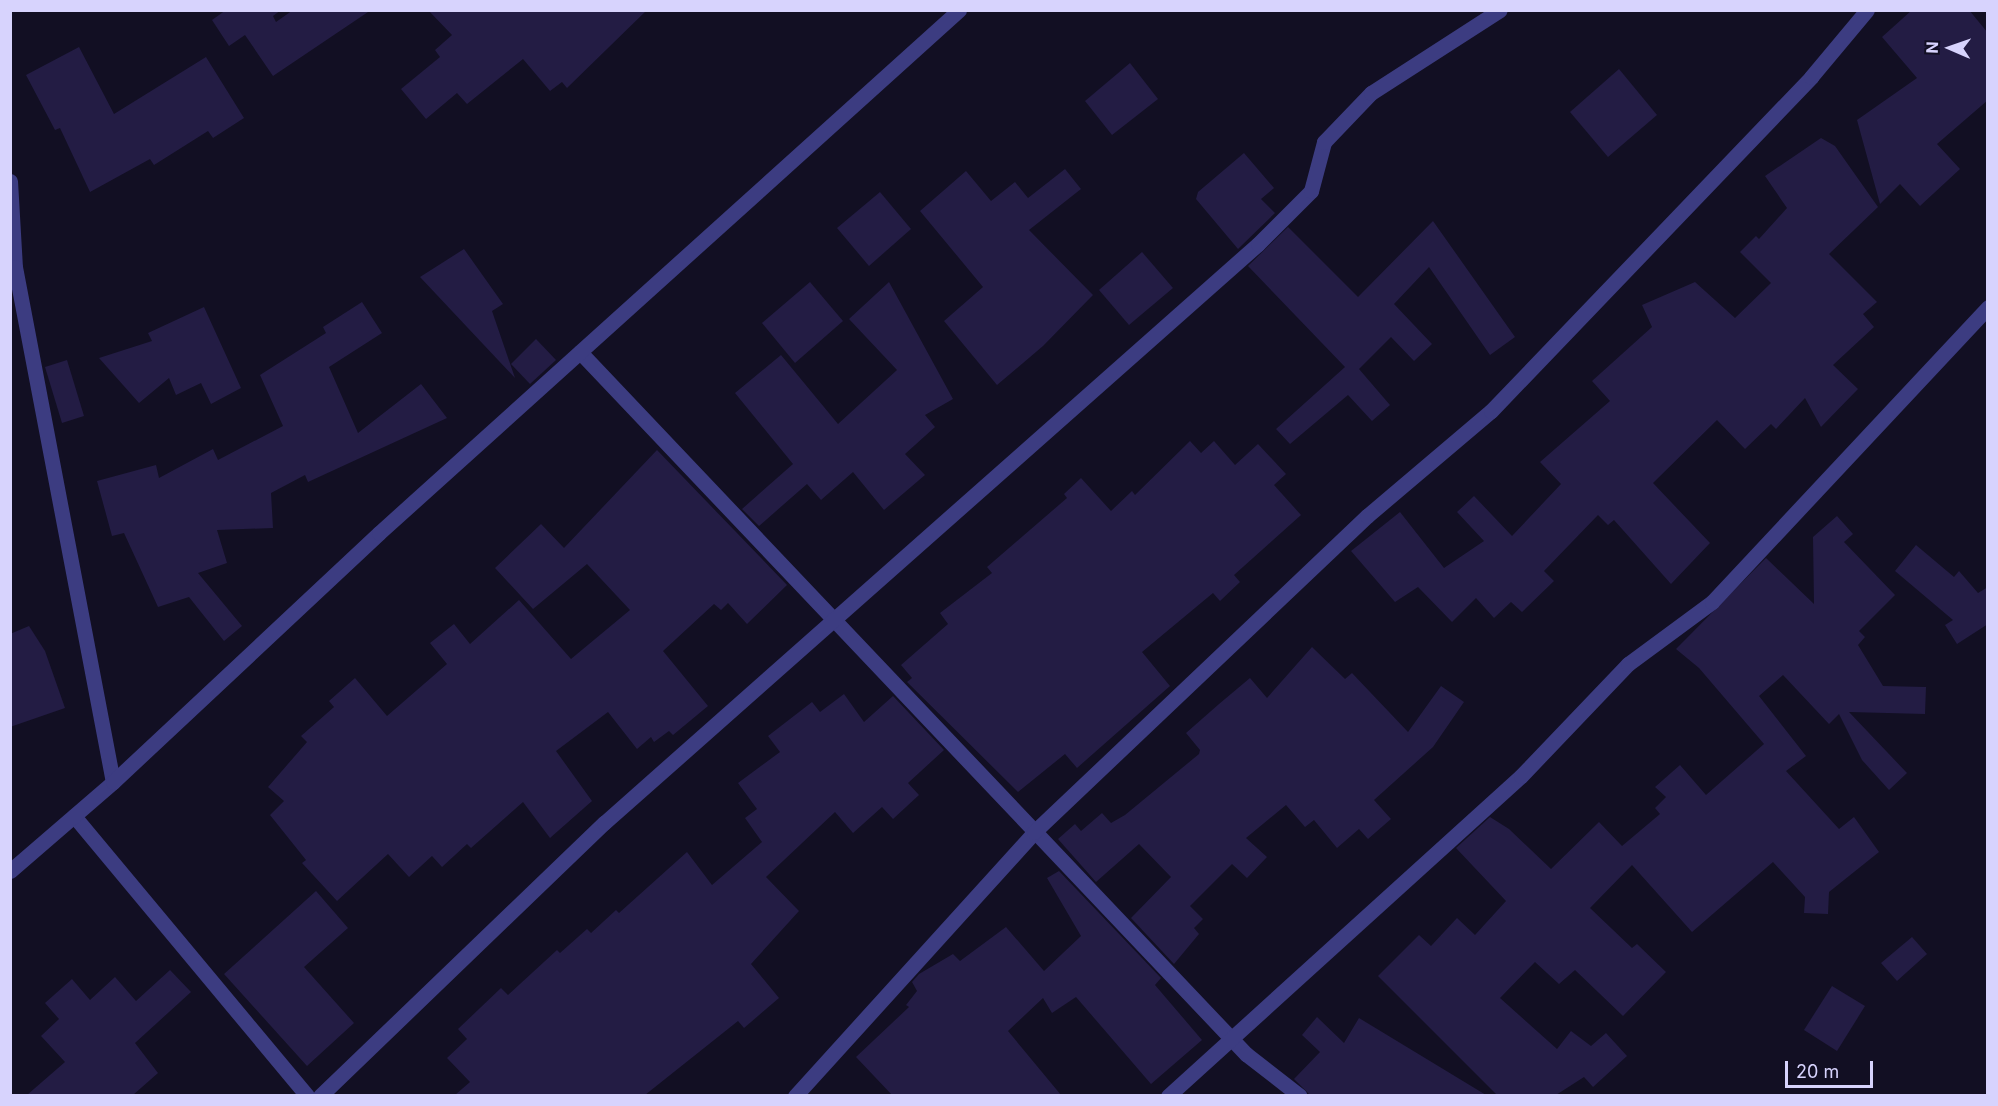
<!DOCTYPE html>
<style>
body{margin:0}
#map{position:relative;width:1998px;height:1106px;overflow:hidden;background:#120f23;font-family:Inter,sans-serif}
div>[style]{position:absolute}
.building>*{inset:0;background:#231c44}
.minor>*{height:15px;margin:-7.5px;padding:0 7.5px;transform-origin:7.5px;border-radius:7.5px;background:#3c3c81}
span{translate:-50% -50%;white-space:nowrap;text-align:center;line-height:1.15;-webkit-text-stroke:6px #120f23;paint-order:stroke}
.frame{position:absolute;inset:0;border:12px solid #d7d3fd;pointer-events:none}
.north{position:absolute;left:1920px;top:18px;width:60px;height:60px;-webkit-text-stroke:4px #120f23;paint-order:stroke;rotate:272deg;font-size:16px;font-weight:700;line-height:24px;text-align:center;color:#d7d3fd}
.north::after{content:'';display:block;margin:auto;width:21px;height:27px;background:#d7d3fd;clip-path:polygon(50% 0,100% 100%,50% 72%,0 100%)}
.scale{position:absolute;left:1785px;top:1061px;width:88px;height:27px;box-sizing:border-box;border:3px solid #d7d3fd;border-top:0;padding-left:8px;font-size:18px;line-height:21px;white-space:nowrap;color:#d7d3fd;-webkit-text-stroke:4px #120f23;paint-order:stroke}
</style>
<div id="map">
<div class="building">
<i style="clip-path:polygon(226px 10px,281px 10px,273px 16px,276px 22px,293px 10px,371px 10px,273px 76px,245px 35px,229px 46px,212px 20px)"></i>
<i style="clip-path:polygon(428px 10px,647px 10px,567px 88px,562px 82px,550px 91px,523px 59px,467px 104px,457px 93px,426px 119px,401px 89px,440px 57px,435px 50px,452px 35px)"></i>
<i style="clip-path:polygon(1912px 10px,1969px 10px,1988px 33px,1988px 100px,1937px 144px,1960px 169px,1920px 206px,1900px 184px,1880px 204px,1857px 120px,1917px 78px,1882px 37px)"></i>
<i style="clip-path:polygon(79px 47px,114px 114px,206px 57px,244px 118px,213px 138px,208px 131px,154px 165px,150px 159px,90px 192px,60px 128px,55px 130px,26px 75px)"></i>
<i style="clip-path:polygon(1130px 63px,1158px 99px,1112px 135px,1085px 101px)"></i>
<i style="clip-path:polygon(1619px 69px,1657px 115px,1608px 157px,1570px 112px)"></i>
<i style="clip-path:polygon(1821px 138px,1835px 146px,1878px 207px,1829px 254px,1877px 302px,1863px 314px,1874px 327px,1833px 365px,1858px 389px,1821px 427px,1805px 398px,1776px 429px,1771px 424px,1745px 449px,1717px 420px,1653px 483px,1710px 543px,1671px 584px,1614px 520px,1608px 525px,1598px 515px,1544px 571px,1554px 581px,1522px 612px,1511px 602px,1494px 618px,1476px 598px,1452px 622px,1418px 587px,1395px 602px,1351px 551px,1400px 512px,1444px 568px,1484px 541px,1457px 512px,1474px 496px,1512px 536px,1561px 484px,1540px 462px,1610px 401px,1592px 381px,1652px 327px,1642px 305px,1695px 282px,1735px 318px,1771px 283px,1740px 252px,1756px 236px,1759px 239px,1787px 208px,1765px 176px)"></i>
<i style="clip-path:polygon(1244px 153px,1274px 188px,1261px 199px,1275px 213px,1238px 249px,1196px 199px,1198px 192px)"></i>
<i style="clip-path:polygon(1065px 169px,1081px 189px,1029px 230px,1093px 295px,1043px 346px,997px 385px,944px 321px,983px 287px,920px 211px,966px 171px,991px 201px,1015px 182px,1028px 198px)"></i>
<i style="clip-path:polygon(880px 192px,911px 229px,869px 266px,837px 228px)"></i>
<i style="clip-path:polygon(1433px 221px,1515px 337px,1490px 355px,1429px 267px,1394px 304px,1432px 344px,1414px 361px,1391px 337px,1359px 369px,1390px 405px,1372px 421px,1348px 395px,1290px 444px,1276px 429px,1345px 367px,1248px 266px,1288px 227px,1358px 297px)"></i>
<i style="clip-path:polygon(464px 249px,503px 304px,492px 311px,515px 378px,420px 277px)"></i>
<i style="clip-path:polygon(1142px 252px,1173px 288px,1129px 325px,1099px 290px)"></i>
<i style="clip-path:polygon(810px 282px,843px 321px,795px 363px,762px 323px)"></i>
<i style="clip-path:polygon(889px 282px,953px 399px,925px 415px,935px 427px,905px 454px,925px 475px,884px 510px,853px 472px,821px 500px,807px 484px,759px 526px,742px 509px,793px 464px,735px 393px,781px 355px,838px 424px,897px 370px,849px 319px)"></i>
<i style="clip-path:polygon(362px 302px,382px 333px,329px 367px,358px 433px,421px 384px,447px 418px,308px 482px,305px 475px,271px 493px,273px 528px,217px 530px,227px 563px,198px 573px,242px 626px,224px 641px,189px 597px,158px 607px,124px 533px,112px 536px,97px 481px,156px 465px,159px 478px,213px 449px,218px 460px,283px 426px,260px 375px,326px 333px,323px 327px)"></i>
<i style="clip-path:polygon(204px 307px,241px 388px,211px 404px,201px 383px,176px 395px,169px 378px,139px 403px,99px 358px,152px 341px,148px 333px)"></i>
<i style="clip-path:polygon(536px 339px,556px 360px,530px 384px,511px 364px)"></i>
<i style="clip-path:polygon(67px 360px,84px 416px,62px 423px,45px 367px)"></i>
<i style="clip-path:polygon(1190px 441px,1201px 453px,1214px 441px,1235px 465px,1258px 444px,1286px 474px,1274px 485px,1301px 515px,1234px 575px,1240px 582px,1220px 601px,1213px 593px,1142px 652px,1170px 686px,1077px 768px,1065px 754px,1018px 792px,907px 682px,912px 678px,901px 665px,948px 624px,940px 613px,992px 573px,987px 567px,1067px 498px,1064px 494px,1081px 478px,1111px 511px,1132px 491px,1135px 495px)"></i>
<i style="clip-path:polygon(657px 450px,787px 585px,747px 624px,728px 603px,721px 610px,714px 604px,663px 651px,708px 706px,673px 735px,669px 731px,654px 742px,651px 737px,637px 749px,608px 712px,556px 751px,592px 801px,550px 838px,523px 802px,471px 848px,467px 844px,442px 867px,432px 856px,409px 877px,388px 854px,337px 901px,302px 863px,306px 860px,270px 815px,284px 801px,268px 787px,307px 742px,301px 736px,334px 707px,329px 701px,355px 678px,387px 716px,447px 664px,430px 643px,454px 624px,470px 644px,519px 600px,571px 659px,630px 610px,587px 564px,533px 609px,495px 568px,541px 524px,564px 548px)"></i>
<i style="clip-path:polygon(1837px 516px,1853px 534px,1844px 542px,1895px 595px,1859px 631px,1865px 637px,1858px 645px,1883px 686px,1926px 687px,1925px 714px,1849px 712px,1907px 773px,1889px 790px,1862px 760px,1839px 714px,1829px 724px,1783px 675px,1759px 696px,1806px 756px,1786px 771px,1839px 829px,1854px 817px,1879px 852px,1829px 892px,1828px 914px,1804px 913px,1805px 897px,1773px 862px,1692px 932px,1632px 865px,1590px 908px,1632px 948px,1637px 944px,1666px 972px,1623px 1016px,1575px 970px,1559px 984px,1535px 962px,1500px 998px,1557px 1049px,1571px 1031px,1591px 1046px,1606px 1033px,1627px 1056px,1593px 1087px,1584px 1077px,1556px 1095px,1497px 1095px,1378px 976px,1419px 935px,1431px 946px,1457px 918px,1475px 935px,1506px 901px,1456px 848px,1490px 817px,1509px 829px,1551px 869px,1599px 822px,1622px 846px,1660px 814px,1655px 808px,1666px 797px,1655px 787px,1680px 765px,1706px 795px,1764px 744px,1699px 668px,1676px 649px,1766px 558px,1814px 604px,1813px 537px)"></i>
<i style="clip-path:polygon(1916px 545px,1954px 577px,1959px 571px,1978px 593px,1988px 587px,1988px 624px,1957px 644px,1945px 625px,1953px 620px,1895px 571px)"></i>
<i style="clip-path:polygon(29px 626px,45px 651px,65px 708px,10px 727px,10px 634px)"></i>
<i style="clip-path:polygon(1312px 647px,1345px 679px,1352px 673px,1408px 732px,1441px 686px,1464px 702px,1433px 747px,1374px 800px,1391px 819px,1368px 839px,1359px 829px,1337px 848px,1314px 820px,1305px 827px,1286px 805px,1246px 838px,1267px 857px,1247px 878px,1232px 864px,1190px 906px,1203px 919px,1194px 928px,1199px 934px,1174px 964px,1131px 918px,1171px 877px,1139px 844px,1096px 882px,1058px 839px,1075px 824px,1081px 831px,1102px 813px,1111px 823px,1125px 815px,1199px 754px,1200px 750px,1186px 733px,1219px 704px,1250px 678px,1267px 698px)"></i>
<i style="clip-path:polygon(844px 694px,864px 722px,893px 696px,944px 750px,908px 783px,919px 795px,893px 819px,882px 807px,853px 833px,835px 812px,766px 877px,799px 911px,751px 964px,779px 998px,744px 1028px,738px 1021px,645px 1095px,455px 1095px,470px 1082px,447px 1058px,467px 1039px,458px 1029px,501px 988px,508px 995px,557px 950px,560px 953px,587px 929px,591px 933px,616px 910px,619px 913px,687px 852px,712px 885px,762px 842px,745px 818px,757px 809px,738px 783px,780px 752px,768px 736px,812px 702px,820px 712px)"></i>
<i style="clip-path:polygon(1059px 871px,1161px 978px,1155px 985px,1202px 1040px,1151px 1084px,1076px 997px,1052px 1013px,1043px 998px,1008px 1031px,1061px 1095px,892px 1095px,856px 1057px,909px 1007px,906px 1005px,917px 991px,912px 982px,919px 974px,953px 954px,960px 961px,1006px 927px,1044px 971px,1081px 936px,1047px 878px)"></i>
<i style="clip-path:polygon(316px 891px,348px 928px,304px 967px,354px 1023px,307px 1066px,224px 974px)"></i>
<i style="clip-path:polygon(1912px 937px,1927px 954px,1897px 981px,1881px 963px)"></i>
<i style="clip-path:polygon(170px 970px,191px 992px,135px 1043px,158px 1073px,133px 1095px,27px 1095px,65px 1062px,41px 1036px,59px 1019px,45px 1003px,72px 979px,90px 1000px,115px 977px,136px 1001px)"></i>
<i style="clip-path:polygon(1832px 986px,1865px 1006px,1837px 1051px,1804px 1030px)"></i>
<i style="clip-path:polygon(1317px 1017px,1344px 1043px,1359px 1018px,1486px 1095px,1310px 1095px,1294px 1079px,1320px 1052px,1302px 1035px)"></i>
</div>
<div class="minor">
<i style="left:10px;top:181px;width:86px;rotate:86.7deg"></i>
<i style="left:15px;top:267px;width:524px;rotate:79.23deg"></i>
<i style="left:580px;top:352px;width:968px;rotate:46.51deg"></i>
<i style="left:1246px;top:1054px;width:68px;rotate:37.9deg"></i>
<i style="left:74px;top:816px;width:364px;rotate:50.2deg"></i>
<i style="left:10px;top:871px;width:136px;rotate:-40.8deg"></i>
<i style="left:113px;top:782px;width:364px;rotate:-43.1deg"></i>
<i style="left:379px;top:533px;width:781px;rotate:-42.04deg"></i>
<i style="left:320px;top:1096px;width:394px;rotate:-43.9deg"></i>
<i style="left:604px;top:823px;width:873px;rotate:-41.52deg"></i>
<i style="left:1258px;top:244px;width:75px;rotate:-45deg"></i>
<i style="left:1311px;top:191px;width:51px;rotate:-75.1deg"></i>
<i style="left:1324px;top:142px;width:68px;rotate:-46.2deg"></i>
<i style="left:1371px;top:93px;width:153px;rotate:-32.8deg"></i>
<i style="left:795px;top:1096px;width:356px;rotate:-47.8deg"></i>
<i style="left:1034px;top:832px;width:459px;rotate:-43.5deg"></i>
<i style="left:1367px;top:516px;width:162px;rotate:-40.3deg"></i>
<i style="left:1491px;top:411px;width:463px;rotate:-46.2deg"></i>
<i style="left:1811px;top:77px;width:87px;rotate:-50.1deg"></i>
<i style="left:1168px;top:1096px;width:476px;rotate:-42.2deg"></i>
<i style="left:1521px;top:776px;width:155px;rotate:-46.3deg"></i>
<i style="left:1628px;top:664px;width:104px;rotate:-36.4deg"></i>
<i style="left:1712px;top:602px;width:404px;rotate:-46.9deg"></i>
</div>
<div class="frame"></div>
<div class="north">N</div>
<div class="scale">20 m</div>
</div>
